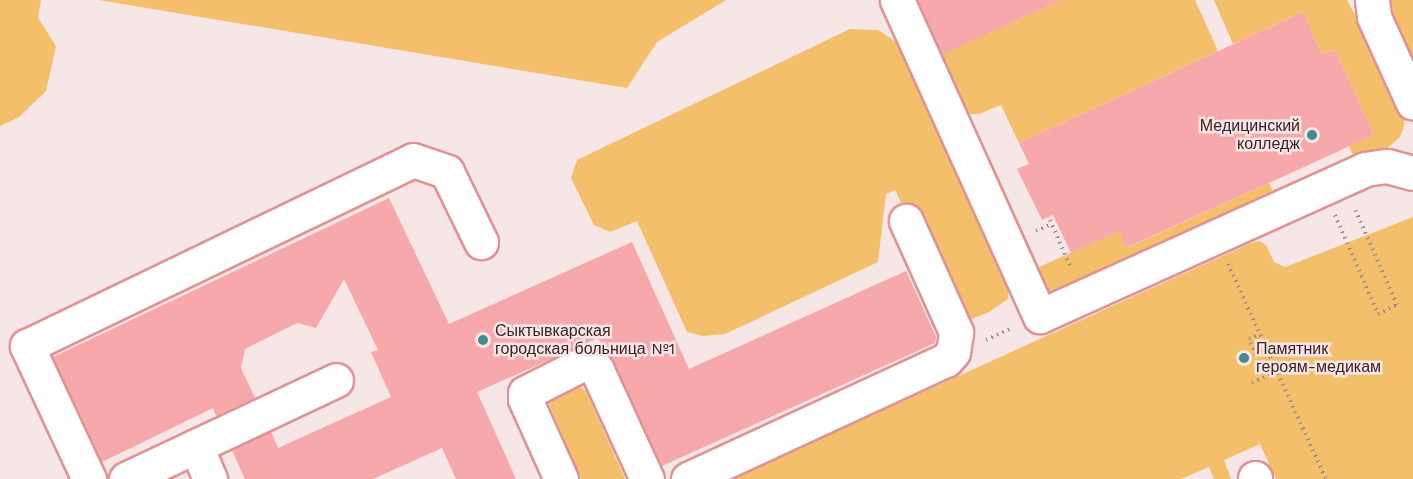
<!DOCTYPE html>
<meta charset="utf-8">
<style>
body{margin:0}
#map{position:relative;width:1413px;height:479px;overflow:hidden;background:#f7e6e6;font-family:"Work Sans",sans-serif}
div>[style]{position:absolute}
.green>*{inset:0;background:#f4bf6a}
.building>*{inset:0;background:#f7a8aa}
.path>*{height:4px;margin-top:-2px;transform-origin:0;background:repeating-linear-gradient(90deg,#a28b8b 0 1.5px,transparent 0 6px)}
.roads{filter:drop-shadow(2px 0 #df9395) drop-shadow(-2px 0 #df9395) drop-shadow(0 2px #df9395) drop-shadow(0 -2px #df9395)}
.minor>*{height:33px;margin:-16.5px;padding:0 16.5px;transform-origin:16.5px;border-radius:16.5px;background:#fff}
.dots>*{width:16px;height:16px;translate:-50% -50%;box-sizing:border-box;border:3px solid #f7e6e6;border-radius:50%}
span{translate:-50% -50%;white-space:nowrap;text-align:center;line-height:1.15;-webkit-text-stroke:5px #f7e6e6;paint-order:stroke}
.poi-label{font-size:16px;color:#3f2122}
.right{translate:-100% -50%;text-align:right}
.left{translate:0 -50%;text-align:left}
</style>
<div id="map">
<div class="green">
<i style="clip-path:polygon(0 0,41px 0,38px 18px,56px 46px,46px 91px,19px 117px,0 126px)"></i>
<i style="clip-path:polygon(99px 0,726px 0,657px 42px,627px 88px)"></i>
<i style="clip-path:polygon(1061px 0,1195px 0,1218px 51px,1019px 143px,1001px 105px,979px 114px,958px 114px,936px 57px)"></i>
<i style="clip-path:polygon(1214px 0,1347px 0,1405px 111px,1404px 126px,1400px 137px,1384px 151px,1357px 164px,1349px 146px,1374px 135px,1335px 50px,1322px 55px,1303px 12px,1233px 44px)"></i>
<i style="clip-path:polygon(1390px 0,1413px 0,1413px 60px,1395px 18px)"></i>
<i style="clip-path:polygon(850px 29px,878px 30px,896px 42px,1009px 284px,1008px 299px,989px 312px,959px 324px,895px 190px,886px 194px,878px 262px,725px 334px,703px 336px,687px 332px,637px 221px,610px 232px,594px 225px,571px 178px,577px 160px)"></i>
<i style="clip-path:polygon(989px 157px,1039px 267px,1119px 231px,1127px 248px,1269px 183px,1278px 202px,1052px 302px,985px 166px)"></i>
<i style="clip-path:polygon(1413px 217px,1413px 479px,1276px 479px,1260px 444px,1224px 460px,1231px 479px,1214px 479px,1209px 467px,1181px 479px,732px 479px,1251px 243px,1260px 241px,1266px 245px,1274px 262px,1285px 267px)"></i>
<i style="clip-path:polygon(576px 383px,586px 391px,625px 479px,581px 479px,547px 399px)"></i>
</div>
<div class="building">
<i style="clip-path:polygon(918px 0,1061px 0,942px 55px)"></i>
<i style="clip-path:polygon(1303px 12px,1322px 55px,1335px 50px,1374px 135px,1126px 248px,1119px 231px,1071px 253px,1053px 215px,1042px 220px,1017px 169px,1029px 164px,1019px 143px)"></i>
<i style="clip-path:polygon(389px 198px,449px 324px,632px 242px,689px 369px,906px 271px,936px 337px,935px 343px,662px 466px,614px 362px,598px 338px,477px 392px,516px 479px,456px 479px,442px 448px,373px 479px,245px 479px,232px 450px,271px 431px,278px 448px,391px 397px,371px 352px,378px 350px,344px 279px,316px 328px,297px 323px,245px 349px,241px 368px,255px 398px,216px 416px,213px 408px,102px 462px,53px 357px)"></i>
</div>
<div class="path">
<i style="left:1335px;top:215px;width:108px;rotate:66.5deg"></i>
<i style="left:1378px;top:314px;width:21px;rotate:-25deg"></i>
<i style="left:1397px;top:305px;width:107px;rotate:-113.7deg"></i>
<i style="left:1050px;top:220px;width:52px;rotate:66.4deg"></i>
<i style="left:1036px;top:231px;width:17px;rotate:-24deg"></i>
<i style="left:1228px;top:264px;width:236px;rotate:65.5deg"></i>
<i style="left:986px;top:340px;width:29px;rotate:-25deg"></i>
<i style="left:1256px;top:355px;width:17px;rotate:-114deg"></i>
<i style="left:1249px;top:339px;width:12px;rotate:-24deg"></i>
<i style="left:1252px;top:383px;width:28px;rotate:-26deg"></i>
</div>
<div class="roads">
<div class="minor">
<i style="left:897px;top:0;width:347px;rotate:65.7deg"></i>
<i style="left:1040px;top:316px;width:357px;rotate:-24.3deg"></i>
<i style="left:1365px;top:169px;width:22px;rotate:-8deg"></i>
<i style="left:1387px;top:166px;width:27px;rotate:15deg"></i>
<i style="left:1372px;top:0;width:17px;rotate:83deg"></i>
<i style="left:1374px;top:17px;width:94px;rotate:65.6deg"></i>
<i style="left:196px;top:446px;width:36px;rotate:67deg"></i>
<i style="left:1255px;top:478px;width:1px;rotate:90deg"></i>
<i style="left:89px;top:479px;width:147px;rotate:-115deg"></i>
<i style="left:27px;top:346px;width:428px;rotate:-25.7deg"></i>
<i style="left:413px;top:160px;width:36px;rotate:19deg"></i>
<i style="left:447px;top:172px;width:78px;rotate:64.1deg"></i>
<i style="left:126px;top:479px;width:232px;rotate:-25.2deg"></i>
<i style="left:561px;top:479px;width:88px;rotate:-114.2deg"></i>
<i style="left:525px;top:399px;width:6px;rotate:-90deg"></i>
<i style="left:525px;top:393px;width:68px;rotate:-26.9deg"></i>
<i style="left:586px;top:362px;width:6px;rotate:9deg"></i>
<i style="left:592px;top:363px;width:9px;rotate:54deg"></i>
<i style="left:597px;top:370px;width:120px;rotate:65.4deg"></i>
<i style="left:688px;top:479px;width:284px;rotate:-24.8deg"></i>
<i style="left:946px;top:360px;width:11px;rotate:-49deg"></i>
<i style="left:953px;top:352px;width:20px;rotate:-81deg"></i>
<i style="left:956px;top:332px;width:122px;rotate:-114.2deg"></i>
</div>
</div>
<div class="dots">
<i style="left:1312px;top:135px;background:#438b8d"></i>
<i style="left:483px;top:340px;background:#438b8d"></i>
<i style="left:1244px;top:358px;background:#438b8d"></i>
</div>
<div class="poi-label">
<span class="right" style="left:1300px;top:135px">Медицинский<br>колледж</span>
<span class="left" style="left:495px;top:340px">Сыктывкарская<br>городская больница №1</span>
<span class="left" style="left:1256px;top:358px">Памятник<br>героям-медикам</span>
</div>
</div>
